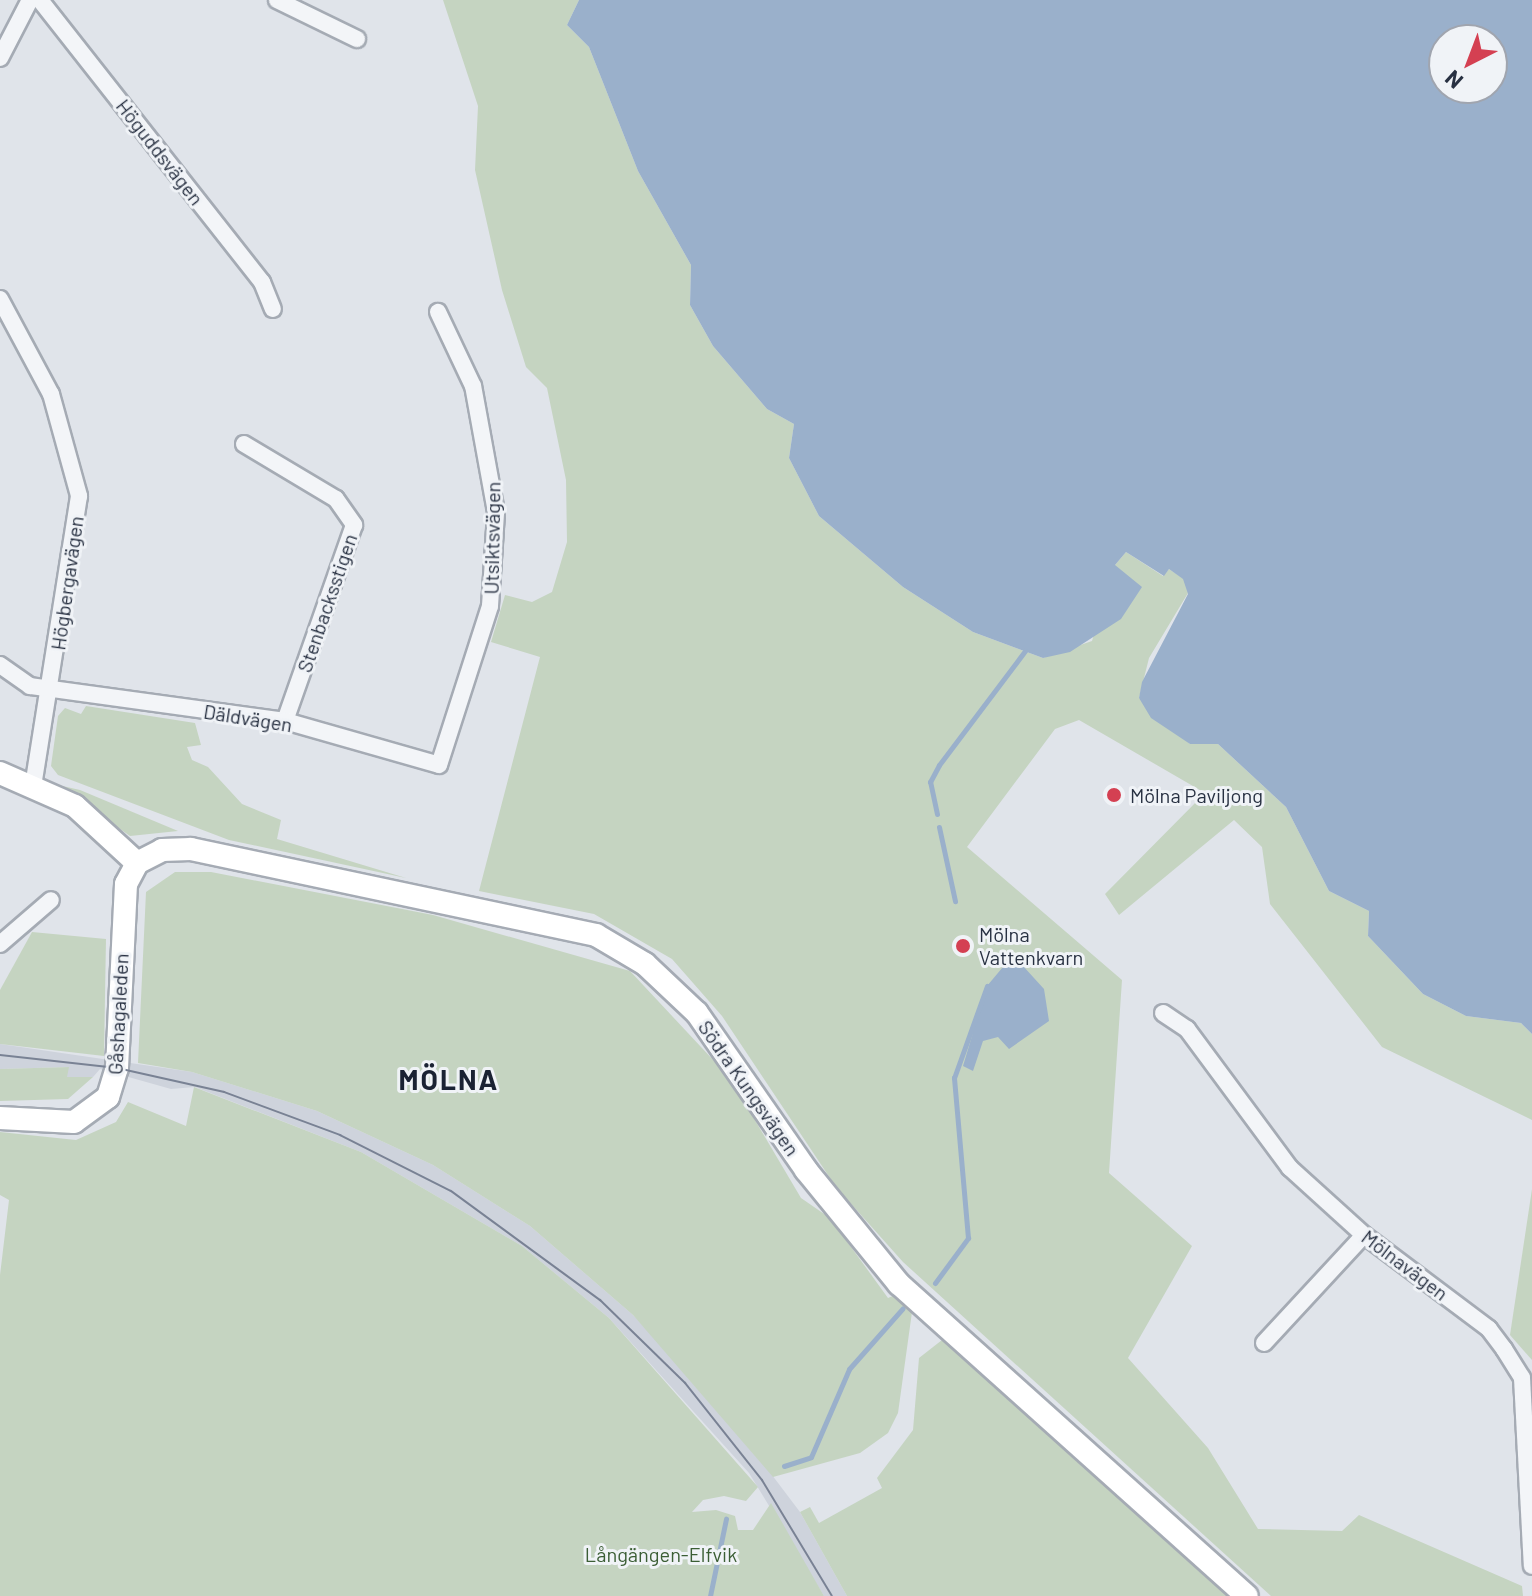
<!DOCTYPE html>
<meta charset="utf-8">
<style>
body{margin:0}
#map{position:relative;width:1532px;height:1596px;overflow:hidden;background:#e0e4ea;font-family:Barlow,sans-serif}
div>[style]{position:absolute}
.built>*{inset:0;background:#ced3dc}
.green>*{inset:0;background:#c5d4c1}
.water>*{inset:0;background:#9ab0cb}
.stream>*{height:5px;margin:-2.5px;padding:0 2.5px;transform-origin:2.5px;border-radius:2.5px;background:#9ab0cb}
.roads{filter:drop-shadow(2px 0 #a5abb4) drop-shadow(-2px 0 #a5abb4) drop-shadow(0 2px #a5abb4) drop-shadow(0 -2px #a5abb4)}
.street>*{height:16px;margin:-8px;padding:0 8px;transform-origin:8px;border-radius:8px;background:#f3f5f8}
.secondary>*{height:22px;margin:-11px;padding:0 11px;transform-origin:11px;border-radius:11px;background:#fff}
.tram>*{height:2px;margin:-1px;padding:0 1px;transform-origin:1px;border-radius:1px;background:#798294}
.dots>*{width:22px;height:22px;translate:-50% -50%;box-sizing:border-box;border:4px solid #f0f3f7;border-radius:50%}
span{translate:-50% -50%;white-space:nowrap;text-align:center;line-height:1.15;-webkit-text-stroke:6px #f0f3f7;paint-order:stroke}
.street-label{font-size:20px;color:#283142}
.poi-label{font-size:20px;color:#283142}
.left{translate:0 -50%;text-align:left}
.park-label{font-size:20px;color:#3b5e35}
.district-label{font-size:28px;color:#1a2233;font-weight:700;letter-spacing:2px}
.north{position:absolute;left:1428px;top:24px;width:80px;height:80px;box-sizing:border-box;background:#f0f3f7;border:2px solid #a0a5af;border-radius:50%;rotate:222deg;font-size:22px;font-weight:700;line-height:32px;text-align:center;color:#283142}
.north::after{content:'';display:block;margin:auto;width:28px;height:36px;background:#d44052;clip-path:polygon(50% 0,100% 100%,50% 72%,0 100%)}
</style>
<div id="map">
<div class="built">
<i style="clip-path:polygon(0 1044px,192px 1072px,317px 1111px,433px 1165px,530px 1226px,633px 1315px,728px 1417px,800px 1512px,847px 1596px,824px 1596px,749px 1473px,609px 1318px,522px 1246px,361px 1152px,195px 1087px,171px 1089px,100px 1069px,93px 1077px,66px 1077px,68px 1067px,0 1069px)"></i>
</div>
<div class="green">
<i style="clip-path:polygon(443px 0,579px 0,567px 25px,589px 47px,638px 171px,691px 265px,690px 305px,713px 346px,767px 409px,794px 424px,789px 458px,819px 516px,903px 587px,973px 632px,1043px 658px,1092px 641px,1115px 565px,1126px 552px,1163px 576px,1169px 569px,1184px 579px,1188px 593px,1149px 658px,1139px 698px,1190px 744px,1218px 744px,1286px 807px,1329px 891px,1369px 911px,1368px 936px,1423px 994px,1466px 1016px,1521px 1023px,1532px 1034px,1532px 1120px,1382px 1047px,1270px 904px,1262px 847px,1234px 820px,1119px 915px,1105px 894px,1205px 793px,1079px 720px,1055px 729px,967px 847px,1122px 980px,1109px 1173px,1192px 1246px,1128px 1358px,1208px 1448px,1258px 1529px,1342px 1531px,1359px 1515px,1522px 1586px,1523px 1596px,1271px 1596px,903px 1262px,836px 1187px,722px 1016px,672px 959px,594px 914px,479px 891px,540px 657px,491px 642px,505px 595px,532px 602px,552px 592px,567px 542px,566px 480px,547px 388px,526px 367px,502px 290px,475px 170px,478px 106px)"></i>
<i style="clip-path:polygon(86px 706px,195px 723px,201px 745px,187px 747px,192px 760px,208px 767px,242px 804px,281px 820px,277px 839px,406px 878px,229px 840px,58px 775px,51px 766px,58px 716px,65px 708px,81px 714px)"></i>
<i style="clip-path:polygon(58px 785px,80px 790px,178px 831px,130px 836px)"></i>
<i style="clip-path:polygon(175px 872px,211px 872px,433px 915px,630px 971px,730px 1078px,801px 1198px,830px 1218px,888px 1298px,895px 1295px,912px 1312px,898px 1413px,888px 1433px,860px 1453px,773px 1477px,633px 1315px,530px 1226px,433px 1165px,317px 1111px,192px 1072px,138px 1063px,146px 892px)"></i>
<i style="clip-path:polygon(32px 932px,106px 939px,104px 1056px,0 1044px,0 990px)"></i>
<i style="clip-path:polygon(69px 1067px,67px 1077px,93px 1077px,68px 1099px,0 1101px,0 1069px)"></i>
<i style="clip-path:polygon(194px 1087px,361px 1152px,522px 1246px,609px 1318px,758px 1487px,746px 1501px,724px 1496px,703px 1500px,692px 1512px,716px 1510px,735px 1516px,738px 1530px,753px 1530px,771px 1503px,824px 1596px,0 1596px,0 1275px,9px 1200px,0 1195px,0 1132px,76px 1140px,116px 1122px,128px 1102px,186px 1126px)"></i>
<i style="clip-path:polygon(1532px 1189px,1532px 1360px,1510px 1335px)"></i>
<i style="clip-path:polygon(942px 1340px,1154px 1522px,1217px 1586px,1235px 1596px,847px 1596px,800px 1512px,810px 1507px,819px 1523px,882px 1488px,877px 1478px,913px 1430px,919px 1358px)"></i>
</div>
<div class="water">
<i style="clip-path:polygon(evenodd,579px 0,1532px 0,1532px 1034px,1521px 1023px,1466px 1016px,1423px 994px,1368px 936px,1369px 911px,1329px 891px,1286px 807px,1218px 744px,1190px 744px,1151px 718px,1139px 698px,1142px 682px,1188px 594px,1183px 579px,1169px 569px,1164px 576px,1126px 552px,1115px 565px,1142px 587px,1121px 619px,1070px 652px,1043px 658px,973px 632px,903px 587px,819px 516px,789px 458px,794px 424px,767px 409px,713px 346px,690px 305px,691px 265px,638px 171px,589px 47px,567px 25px,579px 0,1444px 40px,1492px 40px,1492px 88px,1444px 88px,1444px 40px)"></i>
<i style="clip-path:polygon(1013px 955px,1044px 989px,1049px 1021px,1009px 1049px,998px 1037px,983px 1041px,973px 1071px,963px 1066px,987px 986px)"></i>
</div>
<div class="stream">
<i style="left:937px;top:814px;width:33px;rotate:-102deg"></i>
<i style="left:930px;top:782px;width:19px;rotate:-62deg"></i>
<i style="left:939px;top:765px;width:143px;rotate:-53deg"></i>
<i style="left:939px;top:827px;width:76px;rotate:77.8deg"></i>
<i style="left:935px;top:1283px;width:56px;rotate:-53.7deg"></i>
<i style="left:968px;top:1238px;width:161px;rotate:-95deg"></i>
<i style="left:954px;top:1078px;width:98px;rotate:-70.3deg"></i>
<i style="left:784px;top:1466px;width:28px;rotate:-18deg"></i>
<i style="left:811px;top:1457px;width:96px;rotate:-66.6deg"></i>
<i style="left:849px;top:1369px;width:81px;rotate:-48.5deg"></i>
<i style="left:710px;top:1596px;width:79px;rotate:-78.3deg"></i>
</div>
<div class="roads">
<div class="street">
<i style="left:40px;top:0;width:359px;rotate:51.8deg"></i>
<i style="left:262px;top:282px;width:29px;rotate:68deg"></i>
<i style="left:277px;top:0;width:89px;rotate:26deg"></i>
<i style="left:0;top:58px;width:65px;rotate:-62.7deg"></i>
<i style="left:0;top:299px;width:108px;rotate:61.8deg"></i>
<i style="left:51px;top:394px;width:106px;rotate:74.6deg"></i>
<i style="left:79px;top:496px;width:294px;rotate:99deg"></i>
<i style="left:244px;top:444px;width:107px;rotate:30.9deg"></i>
<i style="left:336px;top:499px;width:32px;rotate:55deg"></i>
<i style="left:354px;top:525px;width:208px;rotate:109.4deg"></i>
<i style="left:0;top:665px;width:37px;rotate:35deg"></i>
<i style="left:30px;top:686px;width:257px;rotate:7.8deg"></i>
<i style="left:285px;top:721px;width:160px;rotate:15.9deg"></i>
<i style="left:439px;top:765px;width:167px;rotate:-72.2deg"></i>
<i style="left:490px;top:606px;width:94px;rotate:-86.3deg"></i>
<i style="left:496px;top:512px;width:128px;rotate:-100.3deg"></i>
<i style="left:473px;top:386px;width:82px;rotate:-115.3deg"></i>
<i style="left:0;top:944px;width:67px;rotate:-40.8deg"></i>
<i style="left:1163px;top:1013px;width:29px;rotate:34deg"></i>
<i style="left:1187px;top:1029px;width:173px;rotate:53.5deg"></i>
<i style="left:1290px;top:1168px;width:100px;rotate:42.2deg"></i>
<i style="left:1364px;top:1235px;width:156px;rotate:36.9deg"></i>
<i style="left:1489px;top:1329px;width:25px;rotate:53deg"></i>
<i style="left:1504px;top:1349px;width:34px;rotate:58deg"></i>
<i style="left:1522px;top:1378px;width:188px;rotate:87deg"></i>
<i style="left:1264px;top:1343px;width:147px;rotate:-47.2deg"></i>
</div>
<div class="secondary">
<i style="left:0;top:773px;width:82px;rotate:23.7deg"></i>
<i style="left:75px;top:806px;width:84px;rotate:42.6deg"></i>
<i style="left:0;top:1118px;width:74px;rotate:3.1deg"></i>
<i style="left:74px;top:1122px;width:42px;rotate:-36.3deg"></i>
<i style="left:108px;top:1097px;width:30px;rotate:-73deg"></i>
<i style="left:117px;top:1068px;width:184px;rotate:-87.2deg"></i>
<i style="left:126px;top:884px;width:24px;rotate:-62deg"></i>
<i style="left:137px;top:863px;width:28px;rotate:-27deg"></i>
<i style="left:162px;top:850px;width:29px;rotate:-2deg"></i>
<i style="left:191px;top:849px;width:414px;rotate:12deg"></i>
<i style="left:596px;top:935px;width:57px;rotate:30.6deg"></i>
<i style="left:645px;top:964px;width:71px;rotate:43.3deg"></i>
<i style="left:697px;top:1013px;width:191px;rotate:55.2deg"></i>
<i style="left:806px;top:1170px;width:147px;rotate:50.8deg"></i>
<i style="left:899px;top:1284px;width:467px;rotate:41.9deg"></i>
</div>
</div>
<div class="tram">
<i style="left:0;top:1055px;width:118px;rotate:6.3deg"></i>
<i style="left:117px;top:1068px;width:110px;rotate:12.6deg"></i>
<i style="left:224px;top:1092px;width:124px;rotate:20.3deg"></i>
<i style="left:340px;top:1135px;width:124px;rotate:26.8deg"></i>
<i style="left:451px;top:1191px;width:185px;rotate:36.2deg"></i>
<i style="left:600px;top:1300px;width:119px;rotate:44.3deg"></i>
<i style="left:685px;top:1383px;width:124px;rotate:51.6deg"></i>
<i style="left:762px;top:1480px;width:135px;rotate:58.9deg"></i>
</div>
<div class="dots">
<i style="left:1114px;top:795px;background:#d44052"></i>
<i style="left:963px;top:946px;background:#d44052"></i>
</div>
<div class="street-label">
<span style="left:160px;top:152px;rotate:52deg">Höguddsvägen</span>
<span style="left:492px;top:538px;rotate:-89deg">Utsiktsvägen</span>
<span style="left:67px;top:583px;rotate:-82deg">Högbergavägen</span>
<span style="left:327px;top:603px;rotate:-71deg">Stenbacksstigen</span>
<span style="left:248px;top:718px;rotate:9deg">Däldvägen</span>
<span style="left:118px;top:1014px;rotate:-87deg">Gåshagaleden</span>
<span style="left:749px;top:1088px;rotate:55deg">Södra Kungsvägen</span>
<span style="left:1405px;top:1265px;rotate:37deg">Mölnavägen</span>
</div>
<div class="poi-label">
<span class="left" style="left:1130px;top:795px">Mölna Paviljong</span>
<span class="left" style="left:979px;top:946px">Mölna<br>Vattenkvarn</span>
</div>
<div class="park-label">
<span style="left:661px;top:1554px">Långängen-Elfvik</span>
</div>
<div class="district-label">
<span style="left:449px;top:1079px">MÖLNA</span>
</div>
<div class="north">N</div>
</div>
